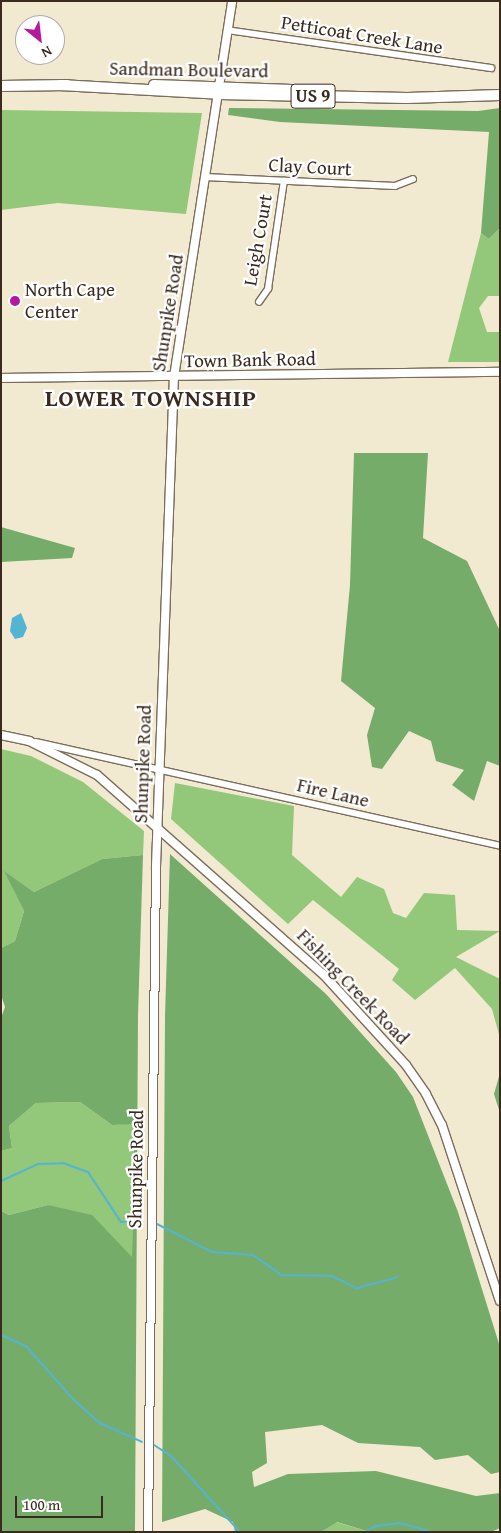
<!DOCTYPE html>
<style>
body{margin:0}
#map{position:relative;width:501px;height:1533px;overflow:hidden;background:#f2e9d1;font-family:"Gentium Book Plus",serif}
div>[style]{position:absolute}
.green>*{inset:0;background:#93c779}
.forest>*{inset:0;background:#76ac69}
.water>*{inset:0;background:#54b4d3}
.stream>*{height:2px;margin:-1px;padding:0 1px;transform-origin:1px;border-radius:1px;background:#54b4d3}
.roads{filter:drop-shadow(1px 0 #7b6d5d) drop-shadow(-1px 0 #7b6d5d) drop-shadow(0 1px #7b6d5d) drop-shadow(0 -1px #7b6d5d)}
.minor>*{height:5.5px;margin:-2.75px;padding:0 2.75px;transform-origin:2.75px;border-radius:2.75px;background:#fff}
.tertiary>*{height:8px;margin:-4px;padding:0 4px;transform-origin:4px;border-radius:4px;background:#fff}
.trunk>*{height:10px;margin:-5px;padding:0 5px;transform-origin:5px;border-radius:5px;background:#fff}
.dots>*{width:14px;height:14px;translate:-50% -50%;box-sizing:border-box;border:2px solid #fff;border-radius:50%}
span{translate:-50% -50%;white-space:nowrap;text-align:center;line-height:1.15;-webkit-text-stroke:4.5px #fff;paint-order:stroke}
.shield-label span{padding:1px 4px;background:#fff;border:1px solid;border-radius:4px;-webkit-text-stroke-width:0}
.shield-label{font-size:18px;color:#3b2a1e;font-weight:700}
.street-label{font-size:19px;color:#3b2a1e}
.poi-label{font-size:19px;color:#3b2a1e}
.left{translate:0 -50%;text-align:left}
.district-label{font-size:24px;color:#3b2a1e;font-weight:700;letter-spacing:1px}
.frame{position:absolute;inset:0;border:2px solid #3b2a1e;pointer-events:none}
.north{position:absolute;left:15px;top:15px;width:50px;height:50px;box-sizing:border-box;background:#fff;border:1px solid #b1aaa5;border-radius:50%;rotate:151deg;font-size:14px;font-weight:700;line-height:20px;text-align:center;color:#3b2a1e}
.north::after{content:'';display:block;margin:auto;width:18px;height:22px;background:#b5179e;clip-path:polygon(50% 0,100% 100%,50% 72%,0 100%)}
.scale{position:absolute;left:15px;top:1496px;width:88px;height:22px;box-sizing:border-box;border:2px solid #3b2a1e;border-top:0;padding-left:6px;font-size:15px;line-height:18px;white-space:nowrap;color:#3b2a1e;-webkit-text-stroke:4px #fff;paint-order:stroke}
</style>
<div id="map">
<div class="green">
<i style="clip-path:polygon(1px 110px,202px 113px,186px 214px,58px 203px,1px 210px)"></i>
<i style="clip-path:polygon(500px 228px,500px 296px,488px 296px,479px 308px,487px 332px,500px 332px,500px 362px,448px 362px,481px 233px,489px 239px)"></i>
<i style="clip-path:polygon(1px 749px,31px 756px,83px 782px,144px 831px,143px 855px,102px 859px,34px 892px,5px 872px,24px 911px,15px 941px,1px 948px)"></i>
<i style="clip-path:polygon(175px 783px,294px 806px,292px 855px,341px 897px,357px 877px,384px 889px,393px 913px,406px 918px,424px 893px,455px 895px,457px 930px,500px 931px,456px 957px,500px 979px,500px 1038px,492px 1009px,455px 968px,415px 1000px,392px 980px,399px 969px,313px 900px,288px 924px,171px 819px)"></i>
<i style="clip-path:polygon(80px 1102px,112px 1125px,134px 1123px,132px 1258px,48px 1205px,9px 1215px,1px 1211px,1px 1151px,12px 1148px,9px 1126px,36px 1103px)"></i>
<i style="clip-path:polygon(336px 1522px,370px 1532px,321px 1532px)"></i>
</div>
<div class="forest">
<i style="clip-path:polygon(229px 108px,478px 111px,500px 108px,500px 228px,489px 239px,481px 233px,489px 132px,280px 122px,228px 115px)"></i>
<i style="clip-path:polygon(354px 453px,428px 453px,423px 538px,467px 561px,500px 631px,500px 766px,487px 761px,474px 801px,452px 785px,464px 770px,436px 761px,431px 741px,409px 731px,382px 769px,372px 767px,367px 735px,375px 708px,341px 681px,350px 585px)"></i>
<i style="clip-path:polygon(1px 527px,75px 548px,72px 558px,1px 562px)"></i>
<i style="clip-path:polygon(170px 854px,326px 994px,396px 1072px,413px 1097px,458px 1212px,500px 1347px,500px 1472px,491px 1474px,468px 1455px,435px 1460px,420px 1447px,358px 1443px,322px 1425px,265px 1432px,267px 1463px,252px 1472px,254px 1487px,288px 1474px,376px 1471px,476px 1496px,500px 1493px,500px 1528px,491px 1532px,370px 1532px,337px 1522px,321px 1532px,235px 1532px,233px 1522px,205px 1509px,162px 1522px,165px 1016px)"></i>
<i style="clip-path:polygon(143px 855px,138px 1016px,135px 1532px,1px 1532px,1px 1211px,9px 1215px,48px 1205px,92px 1215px,132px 1257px,134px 1124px,112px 1125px,80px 1102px,36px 1103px,9px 1126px,12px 1148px,1px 1151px,1px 1018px,5px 1007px,1px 995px,1px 948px,15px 941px,24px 911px,4px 871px,34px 892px,102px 859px)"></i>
<i style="clip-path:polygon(500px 1073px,500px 1113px,494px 1094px)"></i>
</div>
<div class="water">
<i style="clip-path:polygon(21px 613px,27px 628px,23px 637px,15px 639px,10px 631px,12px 618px)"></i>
</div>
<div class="stream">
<i style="left:1px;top:1181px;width:41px;rotate:-24.7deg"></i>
<i style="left:38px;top:1164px;width:25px;rotate:-2deg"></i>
<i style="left:63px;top:1163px;width:27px;rotate:20deg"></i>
<i style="left:88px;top:1172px;width:60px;rotate:56.6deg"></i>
<i style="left:121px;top:1222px;width:20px;rotate:-6deg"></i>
<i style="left:157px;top:1224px;width:62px;rotate:27deg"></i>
<i style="left:212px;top:1252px;width:41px;rotate:4.2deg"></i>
<i style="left:253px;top:1255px;width:35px;rotate:35deg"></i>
<i style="left:282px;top:1275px;width:50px;rotate:1.1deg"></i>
<i style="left:332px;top:1276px;width:28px;rotate:26deg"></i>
<i style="left:357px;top:1288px;width:42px;rotate:-15deg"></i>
<i style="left:1px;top:1335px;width:27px;rotate:24deg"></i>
<i style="left:26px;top:1346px;width:69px;rotate:48.5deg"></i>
<i style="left:72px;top:1398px;width:38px;rotate:42deg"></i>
<i style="left:100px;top:1423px;width:46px;rotate:24.3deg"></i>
<i style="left:154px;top:1445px;width:20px;rotate:33deg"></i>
<i style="left:171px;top:1456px;width:103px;rotate:47.8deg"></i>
<i style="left:365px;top:1532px;width:13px;rotate:-29deg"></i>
<i style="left:376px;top:1526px;width:24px;rotate:-7deg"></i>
<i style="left:400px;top:1523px;width:33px;rotate:16deg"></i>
</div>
<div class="roads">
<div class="minor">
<i style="left:227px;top:30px;width:267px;rotate:8.2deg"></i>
<i style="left:205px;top:177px;width:190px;rotate:2.7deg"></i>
<i style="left:395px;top:186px;width:19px;rotate:-21deg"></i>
<i style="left:259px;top:302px;width:16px;rotate:-55deg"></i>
<i style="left:268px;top:289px;width:109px;rotate:-81.6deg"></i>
<i style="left:36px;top:742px;width:476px;rotate:12.6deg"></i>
</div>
<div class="tertiary">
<i style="left:1px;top:378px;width:499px;rotate:-0.7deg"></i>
<i style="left:1px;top:735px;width:29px;rotate:12deg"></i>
<i style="left:29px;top:741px;width:76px;rotate:26.6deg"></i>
<i style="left:97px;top:775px;width:301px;rotate:41.4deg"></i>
<i style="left:323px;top:974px;width:123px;rotate:47.6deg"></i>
<i style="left:406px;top:1065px;width:35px;rotate:55deg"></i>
<i style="left:426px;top:1094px;width:35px;rotate:63deg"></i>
<i style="left:442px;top:1125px;width:185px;rotate:71.8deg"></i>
<i style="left:148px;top:1532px;width:666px;rotate:-89.31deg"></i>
<i style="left:156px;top:866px;width:489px;rotate:-87.9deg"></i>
<i style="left:174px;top:377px;width:380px;rotate:-81.2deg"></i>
</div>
<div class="trunk">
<i style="left:60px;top:85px;width:159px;rotate:3.2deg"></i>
<i style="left:219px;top:94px;width:188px;rotate:1.2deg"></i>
<i style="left:407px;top:98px;width:93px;rotate:-1.8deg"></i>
<i style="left:154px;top:85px;width:138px;rotate:2.1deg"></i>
<i style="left:1px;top:86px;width:66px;rotate:-0.9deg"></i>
</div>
</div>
<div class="dots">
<i style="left:15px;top:301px;background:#b5179e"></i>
</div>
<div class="shield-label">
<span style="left:313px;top:96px">US 9</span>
</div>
<div class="street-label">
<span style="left:362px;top:35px;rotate:9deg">Petticoat Creek Lane</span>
<span style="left:189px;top:70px;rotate:1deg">Sandman Boulevard</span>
<span style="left:310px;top:167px;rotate:3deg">Clay Court</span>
<span style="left:258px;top:240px;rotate:-80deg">Leigh Court</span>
<span style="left:168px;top:313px;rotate:-81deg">Shunpike Road</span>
<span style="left:250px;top:360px;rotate:-1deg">Town Bank Road</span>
<span style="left:143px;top:764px;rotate:-88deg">Shunpike Road</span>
<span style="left:333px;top:793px;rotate:13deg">Fire Lane</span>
<span style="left:353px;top:987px;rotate:46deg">Fishing Creek Road</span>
<span style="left:136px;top:1169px;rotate:-89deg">Shunpike Road</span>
</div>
<div class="poi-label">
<span class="left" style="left:25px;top:301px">North Cape<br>Center</span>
</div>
<div class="district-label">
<span style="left:151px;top:398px">LOWER TOWNSHIP</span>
</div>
<div class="frame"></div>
<div class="north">N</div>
<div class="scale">100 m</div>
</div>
